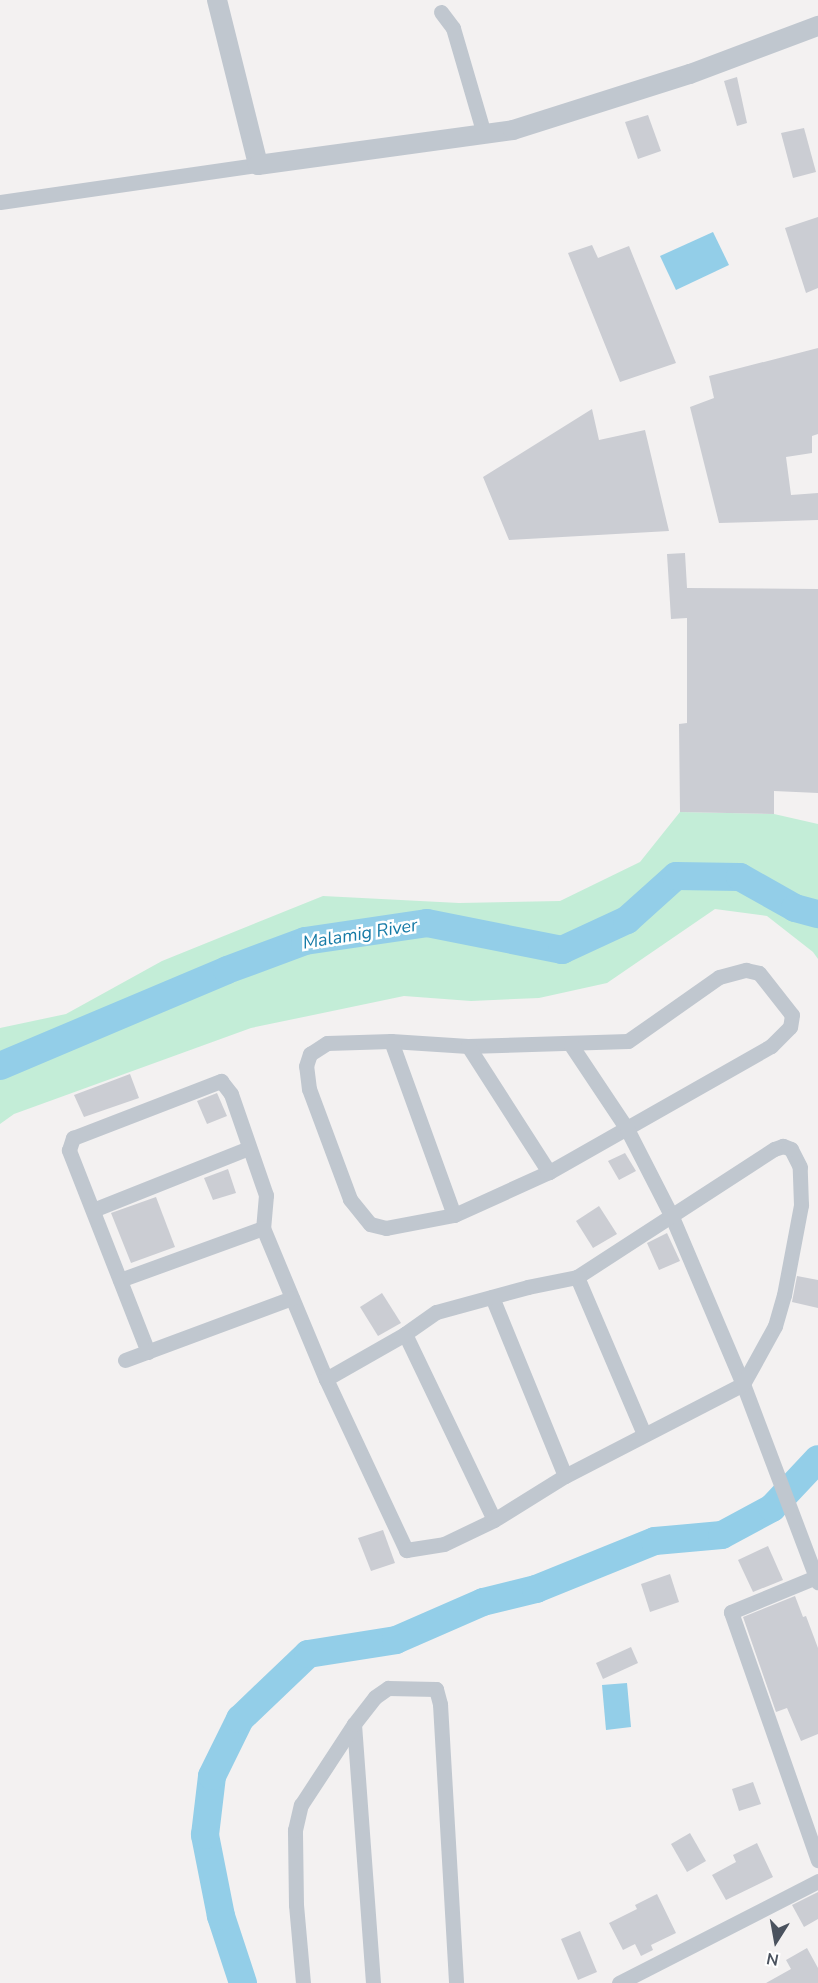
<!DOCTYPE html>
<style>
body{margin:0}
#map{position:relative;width:818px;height:1983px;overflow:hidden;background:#f3f1f1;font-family:"Nunito Sans",sans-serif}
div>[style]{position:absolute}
.green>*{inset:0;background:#c3edd7}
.water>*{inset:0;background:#93cee8}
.river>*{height:28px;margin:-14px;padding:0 14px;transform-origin:14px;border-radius:14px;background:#93cee8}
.building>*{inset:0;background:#cbcdd3}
.minor>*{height:15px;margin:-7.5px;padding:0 7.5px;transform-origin:7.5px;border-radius:7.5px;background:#c0c7cf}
.tertiary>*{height:20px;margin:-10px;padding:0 10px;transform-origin:10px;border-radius:10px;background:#c0c7cf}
span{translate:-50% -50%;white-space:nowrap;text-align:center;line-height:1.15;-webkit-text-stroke:5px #fff;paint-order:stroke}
.water-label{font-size:18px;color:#157aa6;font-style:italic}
.north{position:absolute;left:746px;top:1911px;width:60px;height:60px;-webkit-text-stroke:4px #fff;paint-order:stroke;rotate:191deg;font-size:16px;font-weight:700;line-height:24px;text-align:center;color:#4a525e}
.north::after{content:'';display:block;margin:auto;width:21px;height:27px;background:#4a525e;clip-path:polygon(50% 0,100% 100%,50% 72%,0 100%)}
</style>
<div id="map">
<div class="green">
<i style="clip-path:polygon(680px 812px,774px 814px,818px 824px,818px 959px,813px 952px,767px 916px,715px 909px,607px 983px,539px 998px,471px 1001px,404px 996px,251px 1028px,14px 1114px,0 1124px,0 1028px,66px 1014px,162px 961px,323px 896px,459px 903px,560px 901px,640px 862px)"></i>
</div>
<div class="water">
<i style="clip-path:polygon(713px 232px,729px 265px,676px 290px,660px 256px)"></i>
<i style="clip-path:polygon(627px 1683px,631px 1727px,606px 1730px,602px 1685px)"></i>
</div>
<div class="river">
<i style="left:0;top:1066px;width:246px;rotate:-22.9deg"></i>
<i style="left:227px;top:970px;width:83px;rotate:-20.4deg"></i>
<i style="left:305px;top:941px;width:123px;rotate:-8.4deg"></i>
<i style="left:427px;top:923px;width:138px;rotate:11.3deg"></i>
<i style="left:562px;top:950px;width:72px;rotate:-24.8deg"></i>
<i style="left:627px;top:920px;width:66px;rotate:-41.9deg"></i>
<i style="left:676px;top:876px;width:64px;rotate:0.9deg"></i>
<i style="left:740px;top:877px;width:63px;rotate:29.4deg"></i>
<i style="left:795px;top:908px;width:24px;rotate:15deg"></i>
<i style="left:243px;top:1983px;width:71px;rotate:-108.2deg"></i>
<i style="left:221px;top:1916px;width:83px;rotate:-101.2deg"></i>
<i style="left:205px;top:1835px;width:59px;rotate:-83.2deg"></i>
<i style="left:212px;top:1776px;width:64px;rotate:-63.8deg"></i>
<i style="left:240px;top:1719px;width:94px;rotate:-43.7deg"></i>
<i style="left:308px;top:1654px;width:89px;rotate:-9deg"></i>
<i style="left:396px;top:1640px;width:95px;rotate:-23.6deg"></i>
<i style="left:483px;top:1602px;width:55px;rotate:-13.8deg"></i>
<i style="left:536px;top:1589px;width:128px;rotate:-22deg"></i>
<i style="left:655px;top:1541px;width:67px;rotate:-5.1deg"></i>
<i style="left:722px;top:1535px;width:57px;rotate:-28.4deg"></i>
<i style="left:772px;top:1508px;width:67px;rotate:-46.8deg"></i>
</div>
<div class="building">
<i style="clip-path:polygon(737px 77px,747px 123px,737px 126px,724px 81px)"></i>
<i style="clip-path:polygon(648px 115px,661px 151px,638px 159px,625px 122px)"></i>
<i style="clip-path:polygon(804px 128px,816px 172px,793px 178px,781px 133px)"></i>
<i style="clip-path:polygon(818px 217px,818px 288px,806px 293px,785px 228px)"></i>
<i style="clip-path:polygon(592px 245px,598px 258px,629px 246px,676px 363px,620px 382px,568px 253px)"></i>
<i style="clip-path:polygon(818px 348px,818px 434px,812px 436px,812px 453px,786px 457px,791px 495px,818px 493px,818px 520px,719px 523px,690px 407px,714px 398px,709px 376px)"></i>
<i style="clip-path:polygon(592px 409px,599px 440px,645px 430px,669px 531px,509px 540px,483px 477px)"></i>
<i style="clip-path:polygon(685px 553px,687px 588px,818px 589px,818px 793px,774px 791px,774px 814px,680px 812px,679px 724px,687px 723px,687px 618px,671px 619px,667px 554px)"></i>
<i style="clip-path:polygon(130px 1074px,139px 1098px,84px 1117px,74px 1095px)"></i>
<i style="clip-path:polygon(217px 1093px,227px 1116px,207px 1124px,197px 1101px)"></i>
<i style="clip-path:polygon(625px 1153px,636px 1171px,619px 1180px,608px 1161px)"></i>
<i style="clip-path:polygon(228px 1169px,236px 1193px,213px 1200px,204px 1178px)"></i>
<i style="clip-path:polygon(156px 1197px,175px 1247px,131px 1263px,111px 1213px)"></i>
<i style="clip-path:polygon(599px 1206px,617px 1234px,593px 1248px,576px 1221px)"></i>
<i style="clip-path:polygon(667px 1233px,680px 1261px,659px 1270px,647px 1243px)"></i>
<i style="clip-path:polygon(797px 1276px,818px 1280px,818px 1308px,792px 1302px)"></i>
<i style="clip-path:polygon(382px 1293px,401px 1323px,378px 1336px,360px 1307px)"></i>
<i style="clip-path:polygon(383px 1530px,395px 1563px,371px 1571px,358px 1538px)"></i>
<i style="clip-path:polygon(768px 1546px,783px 1580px,753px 1592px,738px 1560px)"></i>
<i style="clip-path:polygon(670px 1574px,679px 1602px,650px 1612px,641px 1584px)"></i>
<i style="clip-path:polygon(795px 1596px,803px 1617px,806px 1616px,818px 1648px,818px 1734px,801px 1741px,787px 1708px,776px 1712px,743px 1617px)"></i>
<i style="clip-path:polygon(631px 1647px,638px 1663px,603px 1679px,596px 1663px)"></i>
<i style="clip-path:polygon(753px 1782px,761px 1804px,739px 1811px,732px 1789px)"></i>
<i style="clip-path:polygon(690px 1833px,706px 1861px,687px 1872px,671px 1844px)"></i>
<i style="clip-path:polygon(757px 1843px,773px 1877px,726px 1900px,712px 1875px,736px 1862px,733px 1855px)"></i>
<i style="clip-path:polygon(818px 1892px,818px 1919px,804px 1927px,792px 1905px)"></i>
<i style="clip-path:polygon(657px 1894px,676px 1933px,651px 1945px,653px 1950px,641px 1956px,635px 1944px,623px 1950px,609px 1923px,637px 1909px,635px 1905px)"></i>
<i style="clip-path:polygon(580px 1931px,597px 1972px,578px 1980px,561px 1939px)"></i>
<i style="clip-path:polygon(807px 1948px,818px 1968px,818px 1983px,766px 1983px,791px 1969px,786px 1960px)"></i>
</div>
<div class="minor">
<i style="left:441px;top:12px;width:20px;rotate:53deg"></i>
<i style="left:453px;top:28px;width:110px;rotate:73.7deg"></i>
<i style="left:0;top:202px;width:261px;rotate:-8.2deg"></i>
<i style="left:746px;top:970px;width:13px;rotate:13deg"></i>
<i style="left:759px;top:973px;width:53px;rotate:51.8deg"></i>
<i style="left:792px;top:1015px;width:12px;rotate:99deg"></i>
<i style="left:790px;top:1027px;width:27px;rotate:135deg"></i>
<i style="left:771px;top:1046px;width:255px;rotate:150.4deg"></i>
<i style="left:549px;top:1172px;width:104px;rotate:155.6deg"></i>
<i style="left:454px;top:1215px;width:69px;rotate:169.2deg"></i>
<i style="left:386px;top:1228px;width:16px;rotate:-166deg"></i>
<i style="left:370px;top:1224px;width:32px;rotate:-129deg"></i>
<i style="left:350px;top:1199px;width:117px;rotate:-110.4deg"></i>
<i style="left:309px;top:1089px;width:23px;rotate:-97deg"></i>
<i style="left:306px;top:1066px;width:13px;rotate:-72deg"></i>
<i style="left:310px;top:1054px;width:20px;rotate:-33deg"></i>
<i style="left:327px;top:1043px;width:64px;rotate:-1.8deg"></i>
<i style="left:391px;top:1041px;width:77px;rotate:3.7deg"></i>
<i style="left:468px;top:1046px;width:160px;rotate:-1.8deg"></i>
<i style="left:628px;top:1041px;width:111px;rotate:-35.1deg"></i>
<i style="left:719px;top:977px;width:28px;rotate:-15deg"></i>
<i style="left:391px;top:1041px;width:185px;rotate:70.1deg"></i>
<i style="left:571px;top:1045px;width:101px;rotate:56.3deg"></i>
<i style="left:627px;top:1129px;width:99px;rotate:62.9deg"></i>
<i style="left:672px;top:1217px;width:181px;rotate:67deg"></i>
<i style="left:743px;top:1384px;width:212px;rotate:69.3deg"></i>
<i style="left:468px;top:1046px;width:150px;rotate:57.3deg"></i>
<i style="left:93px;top:1210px;width:168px;rotate:-21.7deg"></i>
<i style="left:577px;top:1277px;width:171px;rotate:66.9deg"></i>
<i style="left:120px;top:1280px;width:152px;rotate:-20deg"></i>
<i style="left:492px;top:1297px;width:193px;rotate:67.8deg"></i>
<i style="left:405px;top:1334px;width:206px;rotate:64.4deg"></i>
<i style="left:148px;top:1352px;width:217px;rotate:-111.4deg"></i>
<i style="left:69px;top:1150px;width:13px;rotate:-72deg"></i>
<i style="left:73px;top:1138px;width:159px;rotate:-21.1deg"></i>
<i style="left:221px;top:1081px;width:16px;rotate:52deg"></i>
<i style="left:231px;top:1094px;width:107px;rotate:70.9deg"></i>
<i style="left:266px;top:1195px;width:33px;rotate:95deg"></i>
<i style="left:263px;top:1228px;width:164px;rotate:67.4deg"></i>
<i style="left:326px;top:1379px;width:189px;rotate:64.9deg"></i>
<i style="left:406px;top:1550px;width:38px;rotate:-9deg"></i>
<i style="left:444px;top:1544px;width:55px;rotate:-25.6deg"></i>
<i style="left:494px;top:1520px;width:84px;rotate:-31.8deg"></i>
<i style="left:565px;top:1476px;width:200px;rotate:-27.3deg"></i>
<i style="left:743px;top:1384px;width:66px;rotate:-61.1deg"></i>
<i style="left:775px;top:1326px;width:32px;rotate:-74deg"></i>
<i style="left:784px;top:1295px;width:92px;rotate:-79.3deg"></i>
<i style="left:801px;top:1205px;width:38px;rotate:-92deg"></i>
<i style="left:800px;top:1167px;width:20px;rotate:-117deg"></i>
<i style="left:791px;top:1149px;width:9px;rotate:-159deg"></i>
<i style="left:783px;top:1146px;width:9px;rotate:162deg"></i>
<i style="left:774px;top:1149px;width:235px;rotate:147deg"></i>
<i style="left:577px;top:1277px;width:50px;rotate:168.5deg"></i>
<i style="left:528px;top:1287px;width:95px;rotate:164.8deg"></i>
<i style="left:436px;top:1312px;width:38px;rotate:145deg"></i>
<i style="left:405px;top:1334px;width:91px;rotate:150.3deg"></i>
<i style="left:125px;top:1360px;width:178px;rotate:-20.4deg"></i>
<i style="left:816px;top:1577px;width:92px;rotate:157.6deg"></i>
<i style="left:731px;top:1612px;width:263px;rotate:70.7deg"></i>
<i style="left:354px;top:1724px;width:260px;rotate:85.8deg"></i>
<i style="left:303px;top:1983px;width:78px;rotate:-95.1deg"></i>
<i style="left:296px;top:1905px;width:75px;rotate:-90.8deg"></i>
<i style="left:295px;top:1830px;width:26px;rotate:-77deg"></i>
<i style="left:301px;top:1805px;width:97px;rotate:-56.8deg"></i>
<i style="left:354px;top:1724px;width:34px;rotate:-52deg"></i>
<i style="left:375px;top:1697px;width:16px;rotate:-35deg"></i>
<i style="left:388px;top:1688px;width:48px;rotate:1.2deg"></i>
<i style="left:436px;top:1689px;width:16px;rotate:75deg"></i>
<i style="left:440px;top:1704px;width:279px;rotate:86.7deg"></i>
<i style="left:619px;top:1983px;width:224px;rotate:-27.1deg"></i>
</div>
<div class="tertiary">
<i style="left:217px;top:0;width:170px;rotate:76deg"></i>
<i style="left:258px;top:165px;width:257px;rotate:-7.8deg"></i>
<i style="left:513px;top:130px;width:186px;rotate:-17.6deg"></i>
<i style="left:690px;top:74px;width:137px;rotate:-20.6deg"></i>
</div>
<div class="water-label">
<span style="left:360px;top:934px;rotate:-9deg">Malamig River</span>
</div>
<div class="north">N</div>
</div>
